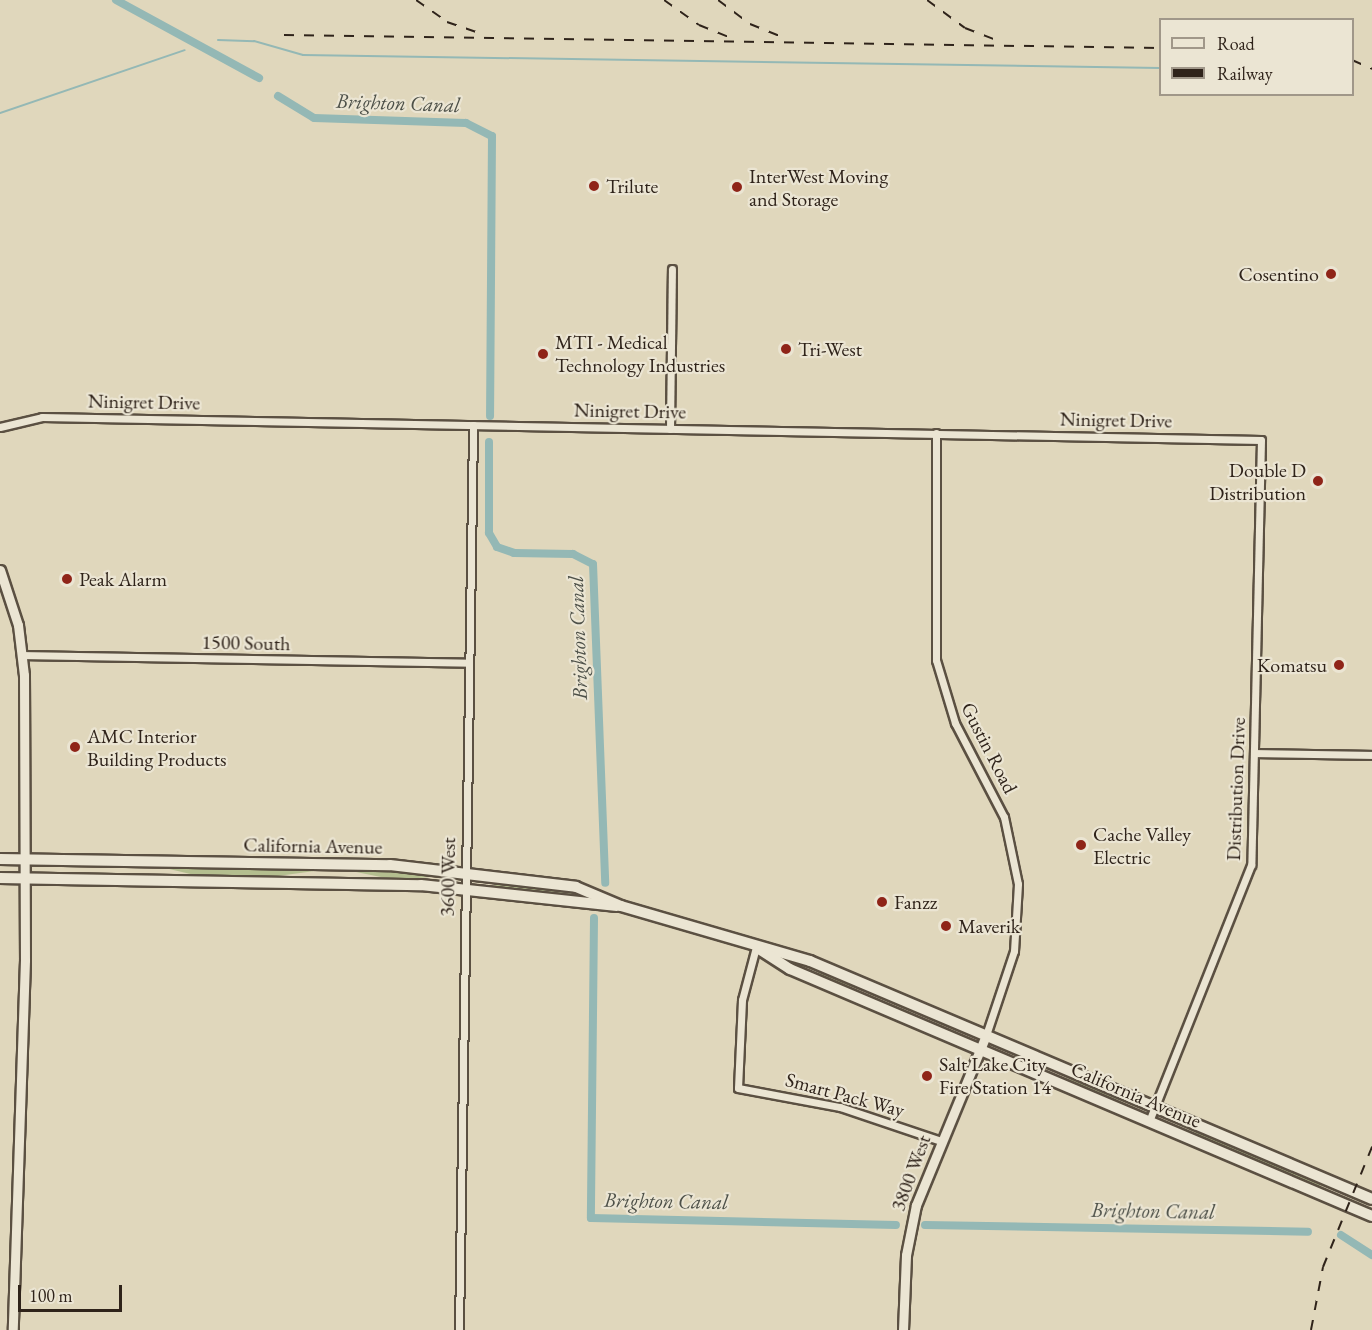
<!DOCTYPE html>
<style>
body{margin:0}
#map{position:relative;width:1372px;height:1330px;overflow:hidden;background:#e0d7bc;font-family:"EB Garamond",serif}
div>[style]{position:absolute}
.green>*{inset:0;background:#b4be8f}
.stream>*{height:2px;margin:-1px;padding:0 1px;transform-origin:1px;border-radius:1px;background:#94b8b5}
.canal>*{height:8px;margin:-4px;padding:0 4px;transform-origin:4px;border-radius:4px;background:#94b8b5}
.roads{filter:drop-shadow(2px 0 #5b5042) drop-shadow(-2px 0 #5b5042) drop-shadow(0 2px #5b5042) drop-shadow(0 -2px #5b5042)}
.minor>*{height:7px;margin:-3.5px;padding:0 3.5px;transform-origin:3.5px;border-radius:3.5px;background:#ebe5d3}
.tertiary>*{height:9px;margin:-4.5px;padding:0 4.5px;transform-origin:4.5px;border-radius:4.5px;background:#ebe5d3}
.secondary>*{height:10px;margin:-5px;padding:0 5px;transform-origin:5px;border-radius:5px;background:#ebe5d3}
.rail>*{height:2px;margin-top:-1px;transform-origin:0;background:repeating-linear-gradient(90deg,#2f231a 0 10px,transparent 0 20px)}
.dots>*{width:16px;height:16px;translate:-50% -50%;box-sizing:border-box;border:3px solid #ebe5d3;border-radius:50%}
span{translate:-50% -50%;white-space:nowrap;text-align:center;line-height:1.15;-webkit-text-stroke:4.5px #ebe5d3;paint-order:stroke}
.poi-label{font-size:20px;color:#2f231a}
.left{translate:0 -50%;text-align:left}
.right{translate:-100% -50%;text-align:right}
.street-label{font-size:20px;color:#2f231a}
.water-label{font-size:21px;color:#4d5048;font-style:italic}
.legend{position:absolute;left:1159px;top:18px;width:195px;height:78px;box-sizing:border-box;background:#ebe5d3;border:2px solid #a09789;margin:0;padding:8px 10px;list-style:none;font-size:18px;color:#2f231a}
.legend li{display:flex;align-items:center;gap:12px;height:30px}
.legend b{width:30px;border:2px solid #a09789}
.scale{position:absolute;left:18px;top:1285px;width:104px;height:27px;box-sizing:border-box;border:3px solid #2f231a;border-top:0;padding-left:8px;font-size:18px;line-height:21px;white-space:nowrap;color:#2f231a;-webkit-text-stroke:4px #ebe5d3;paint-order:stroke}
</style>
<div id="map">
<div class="green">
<i style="clip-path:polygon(165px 868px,322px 870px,263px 878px,199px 876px)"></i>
<i style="clip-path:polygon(346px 870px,390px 870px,441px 876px,396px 880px)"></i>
<i style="clip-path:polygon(491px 878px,575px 893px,573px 901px,496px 889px)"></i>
<i style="clip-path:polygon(819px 970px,881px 997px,817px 975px)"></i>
<i style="clip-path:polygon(1057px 1076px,1085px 1083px,1136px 1106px,1095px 1092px)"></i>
<i style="clip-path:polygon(1172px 1120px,1321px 1183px,1320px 1187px,1212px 1142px)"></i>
</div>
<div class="stream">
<i style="left:218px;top:40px;width:36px;rotate:2deg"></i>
<i style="left:254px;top:41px;width:51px;rotate:15.9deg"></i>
<i style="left:303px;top:55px;width:857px;rotate:0.87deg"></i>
<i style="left:1352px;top:71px;width:1px"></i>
<i style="left:0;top:113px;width:195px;rotate:-18.8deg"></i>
</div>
<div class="canal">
<i style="left:116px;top:0;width:163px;rotate:28.6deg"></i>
<i style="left:278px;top:96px;width:42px;rotate:31.4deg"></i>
<i style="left:314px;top:118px;width:152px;rotate:1.9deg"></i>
<i style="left:466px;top:123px;width:29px;rotate:27deg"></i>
<i style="left:492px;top:136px;width:280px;rotate:90.4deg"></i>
<i style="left:489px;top:442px;width:91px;rotate:90deg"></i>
<i style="left:489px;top:533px;width:16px;rotate:60deg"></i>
<i style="left:497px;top:547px;width:18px;rotate:19deg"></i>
<i style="left:514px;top:553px;width:59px;rotate:1deg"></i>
<i style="left:573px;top:554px;width:22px;rotate:27deg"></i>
<i style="left:593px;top:564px;width:319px;rotate:87.8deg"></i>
<i style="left:594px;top:918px;width:300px;rotate:90.6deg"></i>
<i style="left:591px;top:1218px;width:305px;rotate:1.3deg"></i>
<i style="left:925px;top:1225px;width:383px;rotate:1deg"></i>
<i style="left:1341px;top:1235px;width:37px;rotate:33deg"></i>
</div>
<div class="roads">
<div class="minor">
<i style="left:0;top:427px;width:43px;rotate:-13.4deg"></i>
<i style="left:42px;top:417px;width:1219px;rotate:1.08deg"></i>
<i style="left:1261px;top:440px;width:425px;rotate:91.3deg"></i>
<i style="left:1251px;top:865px;width:276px;rotate:111.7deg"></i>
<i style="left:670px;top:429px;width:160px;rotate:-89.3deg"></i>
<i style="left:936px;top:433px;width:227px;rotate:90deg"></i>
<i style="left:936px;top:660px;width:66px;rotate:73.2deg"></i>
<i style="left:955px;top:723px;width:106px;rotate:62.5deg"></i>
<i style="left:1004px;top:817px;width:68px;rotate:78.2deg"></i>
<i style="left:1018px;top:884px;width:67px;rotate:93.4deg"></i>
<i style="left:1014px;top:951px;width:89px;rotate:108.4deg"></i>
<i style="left:23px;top:655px;width:445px;rotate:1deg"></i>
<i style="left:1255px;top:753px;width:117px;rotate:1deg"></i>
<i style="left:756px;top:947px;width:55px;rotate:104.8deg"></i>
<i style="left:742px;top:1000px;width:88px;rotate:92.6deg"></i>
<i style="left:738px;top:1088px;width:104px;rotate:10.6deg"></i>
<i style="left:840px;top:1107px;width:107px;rotate:18.6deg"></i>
<i style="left:459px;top:1330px;width:905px;rotate:-89.11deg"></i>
</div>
<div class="tertiary">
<i style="left:0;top:570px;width:58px;rotate:71.9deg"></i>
<i style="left:18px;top:625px;width:50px;rotate:83.2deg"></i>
<i style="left:24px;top:675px;width:285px;rotate:89.8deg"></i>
<i style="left:25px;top:960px;width:370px;rotate:91.9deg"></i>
<i style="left:903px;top:1330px;width:75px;rotate:-87.7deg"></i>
<i style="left:906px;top:1255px;width:51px;rotate:-78.7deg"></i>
<i style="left:916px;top:1205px;width:184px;rotate:-67.6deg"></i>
</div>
<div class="secondary">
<i style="left:0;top:859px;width:390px;rotate:0.9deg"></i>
<i style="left:390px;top:865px;width:187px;rotate:6.7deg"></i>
<i style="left:576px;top:887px;width:49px;rotate:22.9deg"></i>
<i style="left:621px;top:906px;width:197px;rotate:16.2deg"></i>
<i style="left:810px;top:961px;width:610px;rotate:22.95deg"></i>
<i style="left:0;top:878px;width:421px;rotate:1deg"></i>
<i style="left:421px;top:885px;width:197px;rotate:6.1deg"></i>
<i style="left:759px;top:949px;width:37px;rotate:33deg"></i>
<i style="left:790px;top:969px;width:632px;rotate:23deg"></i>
</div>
</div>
<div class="rail">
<i style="left:416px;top:0;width:38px;rotate:35deg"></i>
<i style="left:447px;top:22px;width:34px;rotate:19deg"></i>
<i style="left:664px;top:0;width:43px;rotate:35.5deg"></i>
<i style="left:699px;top:25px;width:31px;rotate:22deg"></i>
<i style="left:718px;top:0;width:40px;rotate:37deg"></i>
<i style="left:750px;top:24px;width:38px;rotate:22deg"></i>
<i style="left:927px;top:0;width:47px;rotate:36.4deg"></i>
<i style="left:965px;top:28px;width:33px;rotate:21deg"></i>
<i style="left:284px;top:35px;width:876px;rotate:0.85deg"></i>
<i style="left:1352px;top:60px;width:22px;rotate:24deg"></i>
<i style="left:1311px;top:1330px;width:64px;rotate:-79.2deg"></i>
<i style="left:1323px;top:1267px;width:130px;rotate:-67.8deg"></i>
</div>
<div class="dots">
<i style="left:594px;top:186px;background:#8f2418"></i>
<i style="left:737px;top:187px;background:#8f2418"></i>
<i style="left:1331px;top:274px;background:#8f2418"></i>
<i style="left:786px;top:349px;background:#8f2418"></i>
<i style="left:543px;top:354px;background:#8f2418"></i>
<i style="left:1318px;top:481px;background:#8f2418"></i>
<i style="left:67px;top:579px;background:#8f2418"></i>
<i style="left:1339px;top:665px;background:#8f2418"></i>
<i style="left:75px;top:747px;background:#8f2418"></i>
<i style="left:1081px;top:845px;background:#8f2418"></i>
<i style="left:882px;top:902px;background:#8f2418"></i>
<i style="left:946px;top:926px;background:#8f2418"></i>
<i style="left:927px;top:1076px;background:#8f2418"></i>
</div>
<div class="poi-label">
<span class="left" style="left:749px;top:188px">InterWest Moving<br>and Storage</span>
<span class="left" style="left:606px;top:186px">Trilute</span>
<span class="right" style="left:1319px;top:274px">Cosentino</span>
<span class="left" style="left:555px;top:354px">MTI - Medical<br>Technology Industries</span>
<span class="left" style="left:798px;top:349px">Tri-West</span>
<span class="right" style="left:1306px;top:482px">Double D<br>Distribution</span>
<span class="left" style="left:79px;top:579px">Peak Alarm</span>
<span class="right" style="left:1327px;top:665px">Komatsu</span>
<span class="left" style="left:87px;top:748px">AMC Interior<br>Building Products</span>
<span class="left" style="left:1093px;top:846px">Cache Valley<br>Electric</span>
<span class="left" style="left:894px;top:902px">Fanzz</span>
<span class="left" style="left:958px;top:926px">Maverik</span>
<span class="left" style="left:939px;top:1076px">Salt Lake City<br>Fire Station 14</span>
</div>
<div class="street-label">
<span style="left:144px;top:402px;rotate:1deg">Ninigret Drive</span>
<span style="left:630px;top:411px;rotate:1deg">Ninigret Drive</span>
<span style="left:1116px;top:420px;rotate:1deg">Ninigret Drive</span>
<span style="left:246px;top:643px;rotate:1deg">1500 South</span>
<span style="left:989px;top:748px;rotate:63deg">Gustin Road</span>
<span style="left:1236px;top:789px;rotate:-88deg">Distribution Drive</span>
<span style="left:313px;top:846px;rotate:1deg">California Avenue</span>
<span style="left:448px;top:877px;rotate:-89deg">3600 West</span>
<span style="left:845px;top:1095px;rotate:15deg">Smart Pack Way</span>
<span style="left:1136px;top:1095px;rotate:23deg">California Avenue</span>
<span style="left:911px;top:1173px;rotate:-70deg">3800 West</span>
</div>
<div class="water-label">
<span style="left:398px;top:103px;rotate:2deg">Brighton Canal</span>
<span style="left:578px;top:638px;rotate:-92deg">Brighton Canal</span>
<span style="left:666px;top:1201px;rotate:1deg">Brighton Canal</span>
<span style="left:1153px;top:1211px;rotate:1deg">Brighton Canal</span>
</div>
<ul class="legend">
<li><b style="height:8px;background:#ebe5d3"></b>Road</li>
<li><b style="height:8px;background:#2f231a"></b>Railway</li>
</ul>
<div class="scale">100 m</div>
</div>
